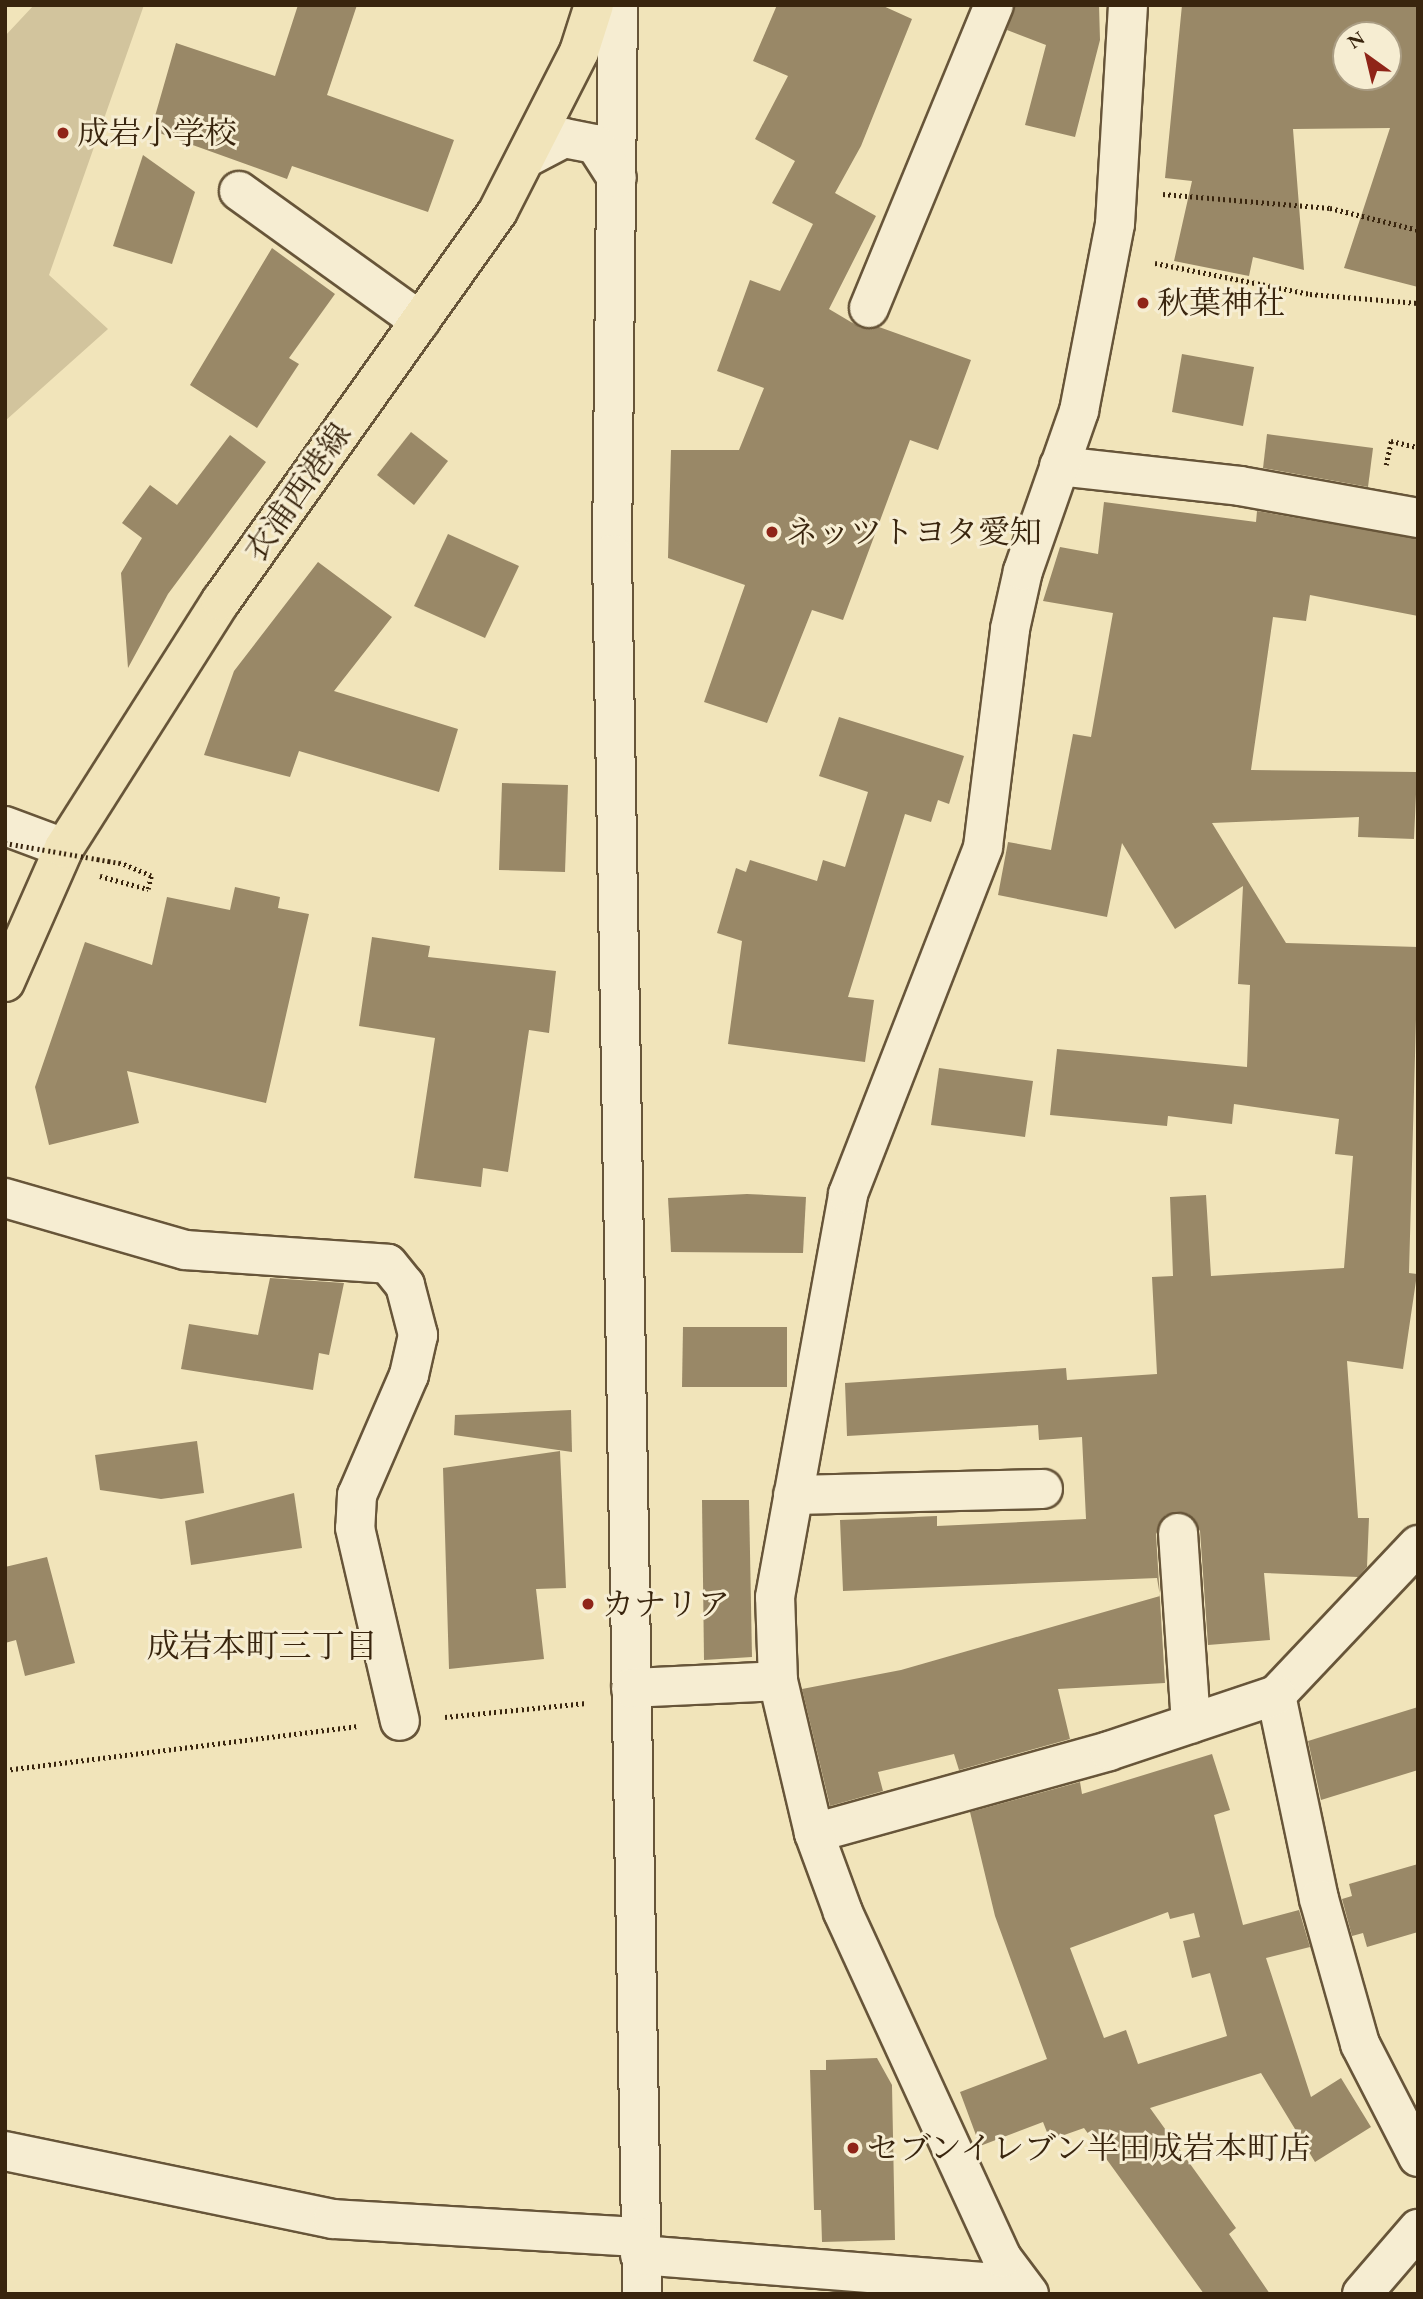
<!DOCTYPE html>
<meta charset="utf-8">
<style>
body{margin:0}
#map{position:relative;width:1423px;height:2299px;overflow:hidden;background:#f1e4ba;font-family:"EB Garamond","Noto Serif JP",serif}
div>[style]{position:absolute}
.green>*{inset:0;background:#d2c49d}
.building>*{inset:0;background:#998867}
.path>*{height:4.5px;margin-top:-2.25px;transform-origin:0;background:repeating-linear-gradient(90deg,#39250e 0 2px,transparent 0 5.5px)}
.roads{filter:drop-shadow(2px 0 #675539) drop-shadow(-2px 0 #675539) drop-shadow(0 2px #675539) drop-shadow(0 -2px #675539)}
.minor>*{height:38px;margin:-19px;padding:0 19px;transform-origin:19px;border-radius:19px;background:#f6edd2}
.major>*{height:38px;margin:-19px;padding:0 19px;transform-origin:19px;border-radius:19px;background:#f1e4ba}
.path-bridge>*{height:4.5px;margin-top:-2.25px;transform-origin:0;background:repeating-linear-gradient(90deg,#39250e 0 2px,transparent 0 5.5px)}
.dots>*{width:19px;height:19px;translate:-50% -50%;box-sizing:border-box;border:4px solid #f6edd2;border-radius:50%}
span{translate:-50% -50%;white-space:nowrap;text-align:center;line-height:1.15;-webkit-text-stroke:6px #f6edd2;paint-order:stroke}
.poi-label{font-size:32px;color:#39250e}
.left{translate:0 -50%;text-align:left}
.street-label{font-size:32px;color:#39250e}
.neighbourhood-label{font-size:33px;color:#39250e}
.frame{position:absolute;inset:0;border:7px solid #39250e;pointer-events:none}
.north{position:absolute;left:1332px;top:21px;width:70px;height:70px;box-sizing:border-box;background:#f6edd2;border:2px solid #aa9d84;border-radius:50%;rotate:326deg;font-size:19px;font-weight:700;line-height:28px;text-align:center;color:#39250e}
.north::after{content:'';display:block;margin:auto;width:24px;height:32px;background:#8f2418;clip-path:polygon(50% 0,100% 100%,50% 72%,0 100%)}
</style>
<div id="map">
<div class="green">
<i style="clip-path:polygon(34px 5px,144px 5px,49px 275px,108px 329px,5px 421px,5px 36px)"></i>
</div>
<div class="building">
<i style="clip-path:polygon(298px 5px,357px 5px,327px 95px,454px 140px,428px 212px,292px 166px,287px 179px,151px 130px,176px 43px,275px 76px)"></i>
<i style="clip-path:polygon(777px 5px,881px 5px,912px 19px,861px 146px,835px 193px,876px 216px,829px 309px,861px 328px,879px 327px,971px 360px,938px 450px,910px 440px,843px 620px,812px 610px,767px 723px,704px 702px,745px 585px,668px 558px,671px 450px,739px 450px,764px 388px,717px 371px,750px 280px,780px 291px,813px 224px,772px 203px,795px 161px,755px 139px,788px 76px,753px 61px)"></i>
<i style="clip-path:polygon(1015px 5px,1099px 5px,1100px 40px,1075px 137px,1025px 125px,1046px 45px,1007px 30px)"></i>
<i style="clip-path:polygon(evenodd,1182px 5px,1418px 5px,1418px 287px,1344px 268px,1390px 128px,1293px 129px,1304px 270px,1253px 257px,1249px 276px,1174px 261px,1192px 181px,1165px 178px,1182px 5px,1346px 35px,1388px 35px,1388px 77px,1346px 77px,1346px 35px)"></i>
<i style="clip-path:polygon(143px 155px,195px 192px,172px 264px,113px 246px)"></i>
<i style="clip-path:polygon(272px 248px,335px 294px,289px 358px,299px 364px,257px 428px,190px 385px)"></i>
<i style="clip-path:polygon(1182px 354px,1254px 367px,1243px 426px,1172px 412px)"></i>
<i style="clip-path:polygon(411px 432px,448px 461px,414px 505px,377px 475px)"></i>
<i style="clip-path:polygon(1267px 434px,1373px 448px,1368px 487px,1263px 468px)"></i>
<i style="clip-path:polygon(230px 435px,266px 462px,168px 594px,128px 668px,121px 573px,142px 538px,122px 523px,150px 485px,177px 505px)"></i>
<i style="clip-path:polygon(1104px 502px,1256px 522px,1257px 511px,1418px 539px,1418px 616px,1310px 595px,1306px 621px,1273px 617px,1251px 770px,1417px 772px,1414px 839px,1358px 837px,1359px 817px,1212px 823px,1286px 943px,1418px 947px,1409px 1273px,1417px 1274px,1403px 1369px,1347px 1361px,1358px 1518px,1369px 1518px,1367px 1567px,1358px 1577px,1264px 1573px,1270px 1640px,1208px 1645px,1200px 1531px,1188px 1514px,1166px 1515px,1156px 1534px,1165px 1683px,1058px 1689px,1070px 1739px,959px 1770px,954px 1754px,878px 1772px,883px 1791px,830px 1806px,802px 1689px,901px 1670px,1160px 1596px,1157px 1578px,843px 1591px,840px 1520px,937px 1516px,937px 1526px,1086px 1519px,1082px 1437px,1039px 1440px,1038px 1425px,847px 1436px,845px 1383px,1066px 1368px,1067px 1380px,1157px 1374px,1152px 1277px,1173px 1276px,1170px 1197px,1206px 1195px,1211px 1276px,1344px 1268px,1353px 1156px,1335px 1154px,1339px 1119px,1234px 1104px,1232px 1124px,1168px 1116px,1167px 1126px,1050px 1115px,1057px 1049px,1247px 1067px,1250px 985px,1238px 984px,1243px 886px,1175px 929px,1122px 843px,1107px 917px,998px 895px,1008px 842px,1051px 850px,1073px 734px,1091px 737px,1113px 613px,1043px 601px,1060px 547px,1098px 554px)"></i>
<i style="clip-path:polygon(448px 534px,519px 566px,485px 638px,414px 606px)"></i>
<i style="clip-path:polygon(318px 562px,392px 617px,334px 691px,458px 729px,439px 792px,299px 751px,290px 777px,204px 755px,234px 671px)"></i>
<i style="clip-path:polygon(839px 717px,964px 756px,949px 804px,938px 800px,931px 822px,905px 814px,848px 997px,874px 1000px,865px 1062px,728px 1044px,742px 941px,717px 933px,736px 868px,746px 872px,750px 860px,817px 881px,823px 860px,845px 867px,868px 792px,819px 776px)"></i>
<i style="clip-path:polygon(502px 783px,568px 785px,565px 872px,499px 870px)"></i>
<i style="clip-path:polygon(235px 887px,280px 897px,278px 908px,309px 914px,266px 1103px,127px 1071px,139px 1123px,49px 1145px,35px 1087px,85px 942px,152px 965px,167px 897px,230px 910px)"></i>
<i style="clip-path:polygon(372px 937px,430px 946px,428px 957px,556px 971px,549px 1033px,529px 1030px,508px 1172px,483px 1168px,481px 1187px,414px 1178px,435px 1038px,359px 1026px)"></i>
<i style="clip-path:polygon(939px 1068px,1033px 1081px,1025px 1137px,931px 1125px)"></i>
<i style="clip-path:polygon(747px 1194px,806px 1197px,803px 1253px,671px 1252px,668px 1198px)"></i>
<i style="clip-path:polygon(270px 1278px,344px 1283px,329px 1355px,319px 1353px,313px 1390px,181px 1369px,189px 1324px,258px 1335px)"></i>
<i style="clip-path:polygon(683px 1327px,787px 1327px,787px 1387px,682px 1387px)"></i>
<i style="clip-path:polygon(571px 1410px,572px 1452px,454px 1435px,455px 1415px)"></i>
<i style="clip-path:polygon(197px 1441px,204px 1493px,161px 1499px,100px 1490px,95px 1455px)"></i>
<i style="clip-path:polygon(560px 1451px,566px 1588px,536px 1589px,544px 1659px,449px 1669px,443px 1468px)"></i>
<i style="clip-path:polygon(294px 1493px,302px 1548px,191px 1565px,185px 1521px)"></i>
<i style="clip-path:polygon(702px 1500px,749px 1500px,752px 1657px,704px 1660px)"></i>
<i style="clip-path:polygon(47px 1557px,75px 1663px,25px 1676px,16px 1640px,5px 1643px,5px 1567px)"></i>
<i style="clip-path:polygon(1418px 1707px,1418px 1770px,1321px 1800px,1308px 1741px)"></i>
<i style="clip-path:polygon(evenodd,1212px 1754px,1230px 1810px,1214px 1815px,1243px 1925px,1299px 1910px,1310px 1947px,1266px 1958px,1311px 2097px,1341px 2078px,1371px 2127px,1315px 2162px,1261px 2073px,1150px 2108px,1236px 2228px,1229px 2234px,1270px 2294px,1204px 2294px,1084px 2128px,1050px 2140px,1043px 2122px,980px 2146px,960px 2092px,1047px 2059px,995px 1916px,970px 1812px,1080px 1782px,1082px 1794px,1212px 1754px,1168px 1912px,1170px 1919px,1194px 1913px,1200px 1937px,1183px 1941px,1192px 1978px,1210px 1973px,1227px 2036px,1138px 2064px,1126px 2030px,1104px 2038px,1070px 1948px,1168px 1912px)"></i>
<i style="clip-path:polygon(1418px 1864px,1418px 1932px,1367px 1947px,1363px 1933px,1352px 1936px,1342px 1899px,1352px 1896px,1349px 1884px)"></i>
<i style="clip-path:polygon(877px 2058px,892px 2085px,895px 2240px,822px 2242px,821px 2210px,814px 2210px,810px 2070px,826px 2070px,826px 2060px)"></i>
</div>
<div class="path">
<i style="left:1163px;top:194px;width:168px;rotate:4.8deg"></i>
<i style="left:1330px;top:208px;width:91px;rotate:14deg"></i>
<i style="left:1155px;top:263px;width:158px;rotate:11.3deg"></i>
<i style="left:1310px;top:294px;width:108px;rotate:4.8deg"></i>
<i style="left:1386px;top:465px;width:25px;rotate:-78deg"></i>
<i style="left:1391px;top:441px;width:28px;rotate:13deg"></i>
<i style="left:100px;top:876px;width:50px;rotate:15.2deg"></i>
<i style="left:148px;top:889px;width:13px;rotate:-77deg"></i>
<i style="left:151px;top:876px;width:34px;rotate:-157deg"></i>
<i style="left:445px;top:1717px;width:142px;rotate:-5.7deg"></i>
<i style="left:5px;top:1770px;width:354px;rotate:-7.1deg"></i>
</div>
<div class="roads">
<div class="minor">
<i style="left:618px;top:5px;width:549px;rotate:90.63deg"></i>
<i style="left:612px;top:554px;width:1740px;rotate:89.01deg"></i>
<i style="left:528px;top:157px;width:41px;rotate:-27.8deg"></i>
<i style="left:564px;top:138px;width:32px;rotate:11deg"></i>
<i style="left:595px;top:144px;width:40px;rotate:57.1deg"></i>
<i style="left:239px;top:191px;width:223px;rotate:35.7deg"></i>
<i style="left:869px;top:308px;width:328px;rotate:-67.6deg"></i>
<i style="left:1059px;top:466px;width:182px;rotate:6.3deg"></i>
<i style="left:1240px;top:486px;width:181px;rotate:10.2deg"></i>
<i style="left:5px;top:826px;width:63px;rotate:20.4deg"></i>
<i style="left:5px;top:1198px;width:187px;rotate:16.1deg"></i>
<i style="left:185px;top:1250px;width:203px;rotate:3.9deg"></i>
<i style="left:388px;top:1264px;width:27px;rotate:51deg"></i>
<i style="left:405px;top:1285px;width:52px;rotate:75.4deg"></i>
<i style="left:418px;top:1335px;width:41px;rotate:102.7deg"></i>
<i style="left:409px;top:1375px;width:131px;rotate:113.4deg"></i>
<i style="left:357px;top:1495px;width:33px;rotate:93deg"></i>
<i style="left:355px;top:1528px;width:198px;rotate:76.9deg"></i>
<i style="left:793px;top:1495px;width:250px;rotate:-1.4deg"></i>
<i style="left:1178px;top:1533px;width:191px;rotate:86.1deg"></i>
<i style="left:1418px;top:1545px;width:207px;rotate:133.4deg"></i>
<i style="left:1276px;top:1695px;width:208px;rotate:78.1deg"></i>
<i style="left:1319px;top:1899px;width:151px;rotate:74.2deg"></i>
<i style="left:1360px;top:2044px;width:127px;rotate:62.8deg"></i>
<i style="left:631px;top:1688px;width:147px;rotate:-2.7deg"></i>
<i style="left:814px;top:1833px;width:306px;rotate:-15.5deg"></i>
<i style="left:1109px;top:1751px;width:176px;rotate:-18.5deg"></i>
<i style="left:5px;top:2151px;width:335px;rotate:11.7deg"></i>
<i style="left:333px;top:2219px;width:307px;rotate:3.4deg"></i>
<i style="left:640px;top:2255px;width:379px;rotate:4.5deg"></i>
<i style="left:1029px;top:2294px;width:45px;rotate:-126.9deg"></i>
<i style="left:1002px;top:2258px;width:381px;rotate:-114.7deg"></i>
<i style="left:843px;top:1912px;width:84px;rotate:-110.2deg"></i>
<i style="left:814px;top:1833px;width:156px;rotate:-103.3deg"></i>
<i style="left:778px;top:1681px;width:84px;rotate:-92deg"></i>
<i style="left:775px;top:1597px;width:410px;rotate:-79.7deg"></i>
<i style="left:848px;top:1194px;width:372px;rotate:-68.7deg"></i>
<i style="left:983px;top:847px;width:220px;rotate:-82.9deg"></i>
<i style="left:1010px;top:629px;width:59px;rotate:-77.4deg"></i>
<i style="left:1023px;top:571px;width:170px;rotate:-70.7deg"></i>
<i style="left:1079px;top:411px;width:190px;rotate:-79.1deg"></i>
<i style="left:1115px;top:224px;width:219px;rotate:-86.6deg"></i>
<i style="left:1362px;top:2294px;width:86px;rotate:-49.3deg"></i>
</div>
<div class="major">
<i style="left:5px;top:982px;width:146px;rotate:-66.2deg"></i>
<i style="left:64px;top:848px;width:293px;rotate:-57.6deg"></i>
<i style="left:221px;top:601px;width:478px;rotate:-54.6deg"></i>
<i style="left:498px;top:211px;width:178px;rotate:-63deg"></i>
<i style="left:579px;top:52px;width:49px;rotate:-72.3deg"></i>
</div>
</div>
<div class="path-bridge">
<i style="left:5px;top:843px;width:117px;rotate:9.9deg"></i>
</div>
<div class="dots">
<i style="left:63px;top:133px;background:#8f2418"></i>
<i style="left:1143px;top:303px;background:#8f2418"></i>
<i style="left:772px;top:532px;background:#8f2418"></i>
<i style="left:588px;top:1604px;background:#8f2418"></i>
<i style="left:853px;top:2148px;background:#8f2418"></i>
</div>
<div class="poi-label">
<span class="left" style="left:77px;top:133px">成岩小学校</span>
<span class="left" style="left:1157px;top:303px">秋葉神社</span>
<span class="left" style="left:786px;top:532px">ネッツトヨタ愛知</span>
<span class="left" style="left:602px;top:1604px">カナリア</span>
<span class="left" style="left:867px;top:2148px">セブンイレブン半田成岩本町店</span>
</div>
<div class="street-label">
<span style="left:298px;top:492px;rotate:-55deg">衣浦西港線</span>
</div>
<div class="neighbourhood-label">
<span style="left:262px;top:1646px">成岩本町三丁目</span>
</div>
<div class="frame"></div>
<div class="north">N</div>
</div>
